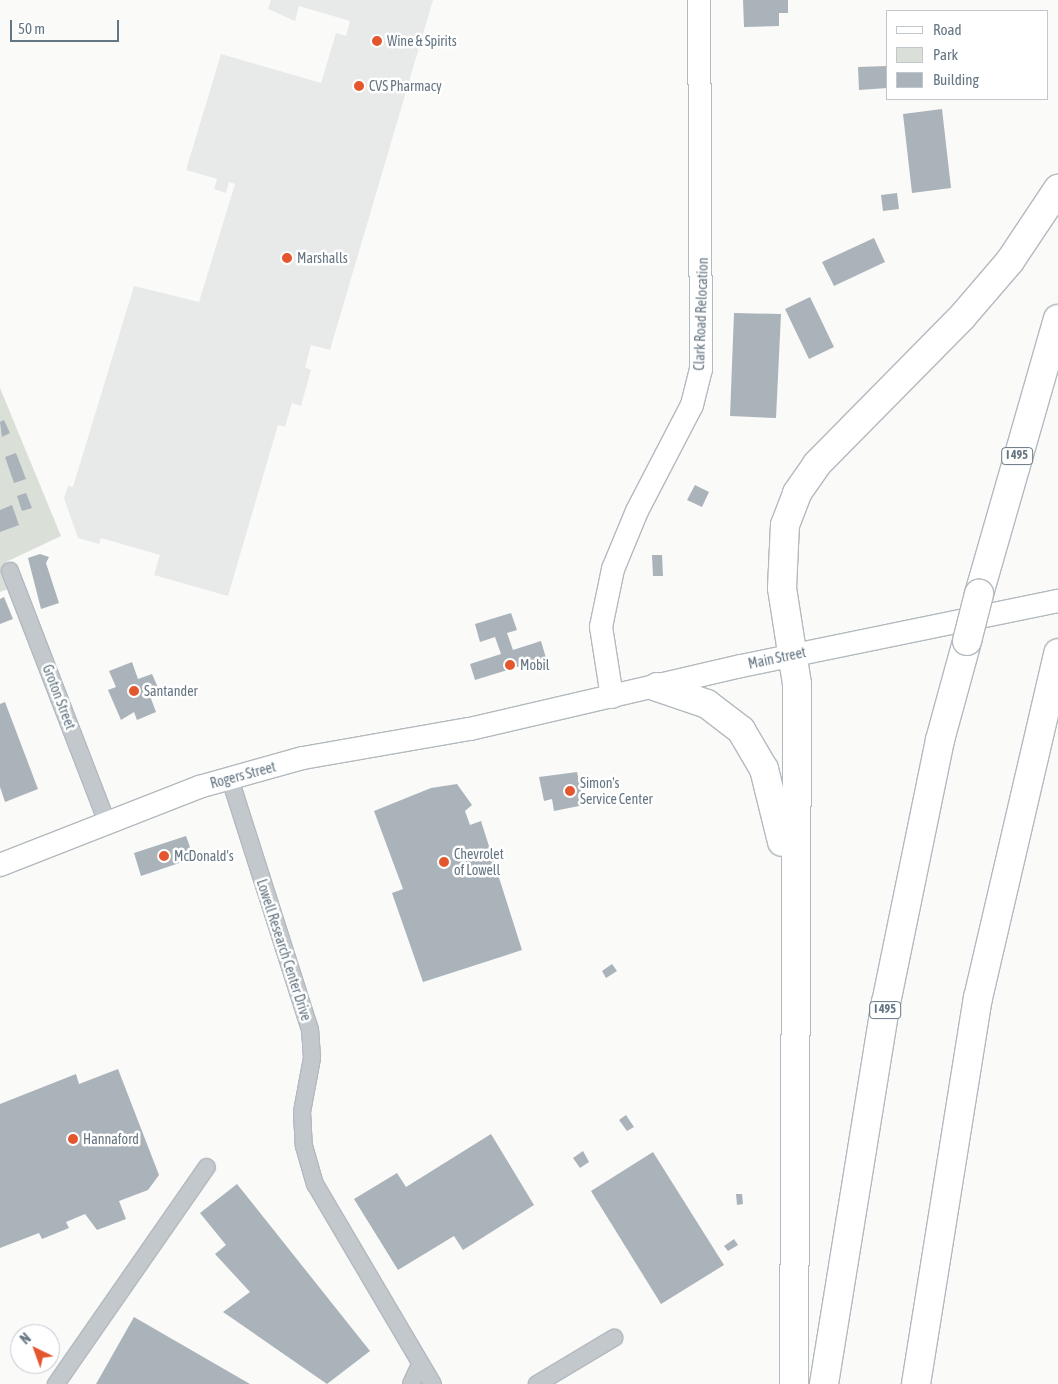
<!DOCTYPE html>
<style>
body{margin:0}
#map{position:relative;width:1058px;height:1384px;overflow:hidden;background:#fafaf8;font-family:"Asap Condensed",sans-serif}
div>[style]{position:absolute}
.built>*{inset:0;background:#e8e9e9}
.green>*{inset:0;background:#dadfd7}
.building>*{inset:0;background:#aab3b9}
.roads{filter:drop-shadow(1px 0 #b3babf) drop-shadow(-1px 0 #b3babf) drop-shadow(0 1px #b3babf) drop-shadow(0 -1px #b3babf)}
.street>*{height:16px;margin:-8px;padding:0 8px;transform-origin:8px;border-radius:8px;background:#c3c8cc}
.secondary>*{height:22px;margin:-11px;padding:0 11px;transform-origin:11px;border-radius:11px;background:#fff}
.highway>*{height:28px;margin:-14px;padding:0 14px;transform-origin:14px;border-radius:14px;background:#fff}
.bridges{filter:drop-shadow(1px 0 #b4b9bd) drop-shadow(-1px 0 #b4b9bd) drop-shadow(0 1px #b4b9bd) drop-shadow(0 -1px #b4b9bd)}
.highway-bridge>*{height:28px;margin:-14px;padding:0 14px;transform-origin:14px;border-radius:14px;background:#fff}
.dots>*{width:14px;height:14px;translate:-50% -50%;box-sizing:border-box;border:2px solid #fff;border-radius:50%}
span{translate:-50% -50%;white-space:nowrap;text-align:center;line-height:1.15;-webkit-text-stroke:5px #fff;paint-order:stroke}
.shield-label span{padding:1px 4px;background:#fff;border:1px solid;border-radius:4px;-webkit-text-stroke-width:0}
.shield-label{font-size:12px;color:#657683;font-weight:700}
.poi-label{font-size:14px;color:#657683}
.left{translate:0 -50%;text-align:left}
.street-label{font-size:14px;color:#657683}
.legend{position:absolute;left:886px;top:10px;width:162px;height:90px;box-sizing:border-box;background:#fff;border:1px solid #c1c8cd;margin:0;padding:6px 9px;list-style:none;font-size:15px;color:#657683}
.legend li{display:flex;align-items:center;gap:10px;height:25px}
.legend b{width:25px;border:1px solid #c1c8cd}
.north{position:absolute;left:10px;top:1324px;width:50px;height:50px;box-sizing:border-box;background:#fff;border:1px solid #c1c8cd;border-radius:50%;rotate:318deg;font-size:14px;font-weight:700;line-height:20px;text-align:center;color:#657683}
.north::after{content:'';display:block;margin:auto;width:18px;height:22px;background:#e4572e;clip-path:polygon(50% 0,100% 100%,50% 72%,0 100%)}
.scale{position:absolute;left:10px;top:20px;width:109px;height:22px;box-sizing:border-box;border:2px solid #657683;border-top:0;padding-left:6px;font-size:15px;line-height:18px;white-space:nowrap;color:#657683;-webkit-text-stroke:4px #fff;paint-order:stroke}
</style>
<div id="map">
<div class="built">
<i style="clip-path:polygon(271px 0,433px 0,330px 350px,311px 345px,305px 367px,311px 370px,301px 406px,292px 403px,285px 427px,278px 425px,228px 596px,154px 575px,160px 555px,101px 538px,99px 544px,78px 538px,64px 498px,68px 486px,73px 487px,134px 286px,199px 302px,235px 184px,229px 182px,226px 193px,214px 189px,217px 179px,186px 170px,221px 54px,321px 83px,336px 33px,346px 36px,350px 21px,299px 6px,295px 21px,268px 9px)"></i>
</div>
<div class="green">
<i style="clip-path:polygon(0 388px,61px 536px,6px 562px,8px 589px,0 592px)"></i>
</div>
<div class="building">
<i style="clip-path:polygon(743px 0,788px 0,788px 13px,779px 13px,779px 26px,744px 27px)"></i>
<i style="clip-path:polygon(887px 66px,887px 88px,859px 90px,858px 67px)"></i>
<i style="clip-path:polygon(942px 109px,951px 188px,912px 193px,903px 114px)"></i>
<i style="clip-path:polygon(897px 193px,899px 209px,883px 211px,881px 195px)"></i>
<i style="clip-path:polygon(874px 238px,885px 262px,834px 286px,822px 262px)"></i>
<i style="clip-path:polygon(810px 297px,834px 347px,809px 359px,785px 309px)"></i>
<i style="clip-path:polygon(734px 313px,781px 314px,776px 418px,730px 416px)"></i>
<i style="clip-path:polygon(4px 420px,10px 433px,2px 437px,0 422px)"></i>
<i style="clip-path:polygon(16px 453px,26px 479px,14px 483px,5px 457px)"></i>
<i style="clip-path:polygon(695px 485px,709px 492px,702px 507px,687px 500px)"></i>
<i style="clip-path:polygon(26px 493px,32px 508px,22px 511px,17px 496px)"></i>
<i style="clip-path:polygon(12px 505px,19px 525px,0 532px,0 510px)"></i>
<i style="clip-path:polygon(40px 554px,49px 557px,46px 563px,59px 603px,41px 609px,28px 558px)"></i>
<i style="clip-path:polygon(652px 555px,662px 555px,663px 576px,653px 576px)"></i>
<i style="clip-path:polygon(4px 597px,13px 619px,0 624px,0 599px)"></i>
<i style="clip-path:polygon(511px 613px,517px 630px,507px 633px,513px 650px,541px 641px,546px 658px,475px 680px,470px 664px,501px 654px,495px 637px,480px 642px,475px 624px)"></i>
<i style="clip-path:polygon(132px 662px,138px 679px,152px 674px,160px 692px,150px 696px,156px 712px,137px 720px,134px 712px,121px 720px,108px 690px,116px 687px,109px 671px)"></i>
<i style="clip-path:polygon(5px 702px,38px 789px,5px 802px,0 787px,0 704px)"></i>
<i style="clip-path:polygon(577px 772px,584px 805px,554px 811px,552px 799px,544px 801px,539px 777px)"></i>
<i style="clip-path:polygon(457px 784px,472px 805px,465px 811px,470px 825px,481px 821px,522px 950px,423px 982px,392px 893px,403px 889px,374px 811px,431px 788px)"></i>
<i style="clip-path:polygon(186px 836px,194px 858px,141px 876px,134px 853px)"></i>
<i style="clip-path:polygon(612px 964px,617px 971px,606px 978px,602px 971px)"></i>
<i style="clip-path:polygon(118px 1069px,159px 1175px,148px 1190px,119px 1201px,126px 1219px,97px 1230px,85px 1214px,66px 1222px,69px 1228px,42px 1239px,39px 1233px,0 1248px,0 1104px,76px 1074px,79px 1084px)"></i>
<i style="clip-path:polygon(626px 1115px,634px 1127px,627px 1131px,619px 1120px)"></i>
<i style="clip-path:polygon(491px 1134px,534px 1205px,463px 1250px,454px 1236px,398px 1270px,354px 1199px,397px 1173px,406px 1187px)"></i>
<i style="clip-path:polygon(583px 1151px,589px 1162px,580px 1168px,573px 1158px)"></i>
<i style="clip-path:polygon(653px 1152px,724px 1265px,661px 1304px,591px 1191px)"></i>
<i style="clip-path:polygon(237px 1184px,370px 1351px,327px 1384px,223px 1312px,250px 1292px,215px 1254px,226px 1245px,200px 1213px)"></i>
<i style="clip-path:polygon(736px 1194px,742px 1194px,743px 1204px,737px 1205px)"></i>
<i style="clip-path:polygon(734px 1239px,738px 1245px,728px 1251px,724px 1246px)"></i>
<i style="clip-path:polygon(134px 1317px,250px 1384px,96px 1384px)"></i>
</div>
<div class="roads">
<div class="street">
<i style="left:10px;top:571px;width:270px;rotate:68.9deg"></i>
<i style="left:230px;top:779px;width:262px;rotate:72.3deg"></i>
<i style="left:310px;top:1029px;width:29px;rotate:86deg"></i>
<i style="left:312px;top:1058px;width:55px;rotate:100.5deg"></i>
<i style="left:302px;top:1112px;width:34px;rotate:87deg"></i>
<i style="left:304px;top:1146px;width:40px;rotate:74deg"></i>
<i style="left:315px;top:1184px;width:232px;rotate:59.5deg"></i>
<i style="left:56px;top:1384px;width:264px;rotate:-55.2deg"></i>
<i style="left:411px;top:1384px;width:21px;rotate:-65deg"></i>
<i style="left:537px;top:1384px;width:90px;rotate:-30.9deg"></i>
</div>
<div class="secondary">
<i style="left:612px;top:697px;width:71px;rotate:-98.9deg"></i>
<i style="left:601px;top:627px;width:59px;rotate:-78.3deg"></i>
<i style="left:613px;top:569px;width:63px;rotate:-67.5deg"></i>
<i style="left:637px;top:511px;width:119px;rotate:-62.6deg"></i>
<i style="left:692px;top:405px;width:37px;rotate:-76deg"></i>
<i style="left:701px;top:369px;width:369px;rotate:-90.3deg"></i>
<i style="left:0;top:865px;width:214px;rotate:-21.4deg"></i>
<i style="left:199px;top:787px;width:108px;rotate:-15.6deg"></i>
<i style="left:303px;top:758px;width:169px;rotate:-9.9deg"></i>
<i style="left:470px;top:729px;width:278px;rotate:-13.1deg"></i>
<i style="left:741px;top:666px;width:324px;rotate:-11.6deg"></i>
</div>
<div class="highway">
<i style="left:979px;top:594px;width:286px;rotate:-74deg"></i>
<i style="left:657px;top:687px;width:53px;rotate:18.8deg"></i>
<i style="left:707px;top:704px;width:43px;rotate:37.4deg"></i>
<i style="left:741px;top:730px;width:45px;rotate:59.5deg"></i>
<i style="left:764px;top:769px;width:75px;rotate:76.1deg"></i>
<i style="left:794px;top:1384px;width:700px;rotate:-89.75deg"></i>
<i style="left:797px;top:684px;width:97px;rotate:-98.9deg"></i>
<i style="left:782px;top:588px;width:63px;rotate:-87.3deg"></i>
<i style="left:785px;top:525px;width:34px;rotate:-69deg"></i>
<i style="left:797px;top:493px;width:35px;rotate:-55deg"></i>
<i style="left:817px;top:464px;width:206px;rotate:-45.4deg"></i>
<i style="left:962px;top:317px;width:74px;rotate:-49.4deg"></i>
<i style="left:1010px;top:261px;width:87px;rotate:-56.3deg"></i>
<i style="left:824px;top:1384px;width:386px;rotate:-80.8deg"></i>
<i style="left:886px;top:1003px;width:268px;rotate:-78.4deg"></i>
<i style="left:940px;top:740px;width:103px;rotate:-74.7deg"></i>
<i style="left:916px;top:1384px;width:391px;rotate:-80.9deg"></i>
<i style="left:978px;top:998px;width:354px;rotate:-76.9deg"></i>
</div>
</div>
<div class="bridges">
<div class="highway-bridge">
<i style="left:967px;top:641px;width:49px;rotate:-75.7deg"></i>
</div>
</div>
<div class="dots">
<i style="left:377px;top:41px;background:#e4572e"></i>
<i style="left:359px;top:86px;background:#e4572e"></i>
<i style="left:287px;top:258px;background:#e4572e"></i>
<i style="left:510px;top:665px;background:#e4572e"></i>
<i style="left:134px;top:691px;background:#e4572e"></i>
<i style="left:570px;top:791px;background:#e4572e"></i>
<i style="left:164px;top:856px;background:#e4572e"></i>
<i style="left:444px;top:862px;background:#e4572e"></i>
<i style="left:73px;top:1139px;background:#e4572e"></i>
</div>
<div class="shield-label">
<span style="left:1017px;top:456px">I 495</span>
<span style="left:885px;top:1010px">I 495</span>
</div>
<div class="poi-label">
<span class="left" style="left:387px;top:41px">Wine &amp; Spirits</span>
<span class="left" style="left:369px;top:86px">CVS Pharmacy</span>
<span class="left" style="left:297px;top:258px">Marshalls</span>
<span class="left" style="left:520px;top:665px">Mobil</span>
<span class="left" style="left:144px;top:691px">Santander</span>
<span class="left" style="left:580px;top:791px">Simon's<br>Service Center</span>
<span class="left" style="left:454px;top:862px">Chevrolet<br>of Lowell</span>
<span class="left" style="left:174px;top:856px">McDonald's</span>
<span class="left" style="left:83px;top:1139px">Hannaford</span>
</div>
<div class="street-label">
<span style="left:701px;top:314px;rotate:-88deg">Clark Road Relocation</span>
<span style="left:777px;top:658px;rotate:-12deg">Main Street</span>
<span style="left:59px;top:697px;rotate:69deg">Groton Street</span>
<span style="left:243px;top:775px;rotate:-15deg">Rogers Street</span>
<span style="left:284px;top:950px;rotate:72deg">Lowell Research Center Drive</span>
</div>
<ul class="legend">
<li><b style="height:6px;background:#fff"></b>Road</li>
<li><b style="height:14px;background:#dadfd7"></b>Park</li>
<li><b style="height:14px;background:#aab3b9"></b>Building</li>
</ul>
<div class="north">N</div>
<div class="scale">50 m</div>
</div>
